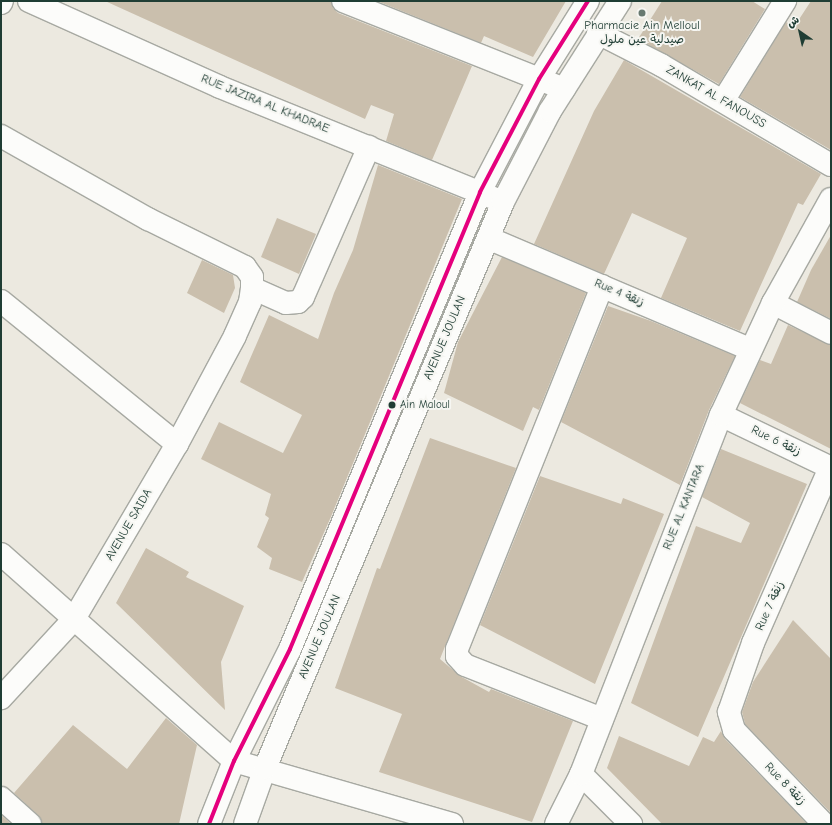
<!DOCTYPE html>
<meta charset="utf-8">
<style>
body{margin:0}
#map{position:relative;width:832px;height:825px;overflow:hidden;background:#ece9e0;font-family:"Comic Neue","Playpen Sans Arabic",sans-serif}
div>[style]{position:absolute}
.building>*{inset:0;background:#cabfad}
.roads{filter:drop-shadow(1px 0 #a7a9a2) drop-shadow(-1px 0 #a7a9a2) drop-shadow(0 1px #a7a9a2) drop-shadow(0 -1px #a7a9a2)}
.street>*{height:22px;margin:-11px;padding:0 11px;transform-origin:11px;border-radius:11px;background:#fcfcfa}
.secondary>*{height:22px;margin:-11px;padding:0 11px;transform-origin:11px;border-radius:11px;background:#fcfcfa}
.bus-1>*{height:4px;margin:-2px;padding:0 2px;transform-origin:2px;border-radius:2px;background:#e5007d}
.dots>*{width:11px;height:11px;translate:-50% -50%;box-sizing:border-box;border:2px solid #f6f6f2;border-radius:50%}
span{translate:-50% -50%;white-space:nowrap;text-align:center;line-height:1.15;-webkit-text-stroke:4px #f6f6f2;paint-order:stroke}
.bus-label{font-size:11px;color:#1f3d34}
.left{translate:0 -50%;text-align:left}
.poi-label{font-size:12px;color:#1f3d34}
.street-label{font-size:12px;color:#1f3d34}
.frame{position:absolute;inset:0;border:2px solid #1f3d34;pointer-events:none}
.north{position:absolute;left:780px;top:12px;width:40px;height:40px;-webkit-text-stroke:3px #f6f6f2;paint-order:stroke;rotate:326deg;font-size:11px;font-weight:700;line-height:16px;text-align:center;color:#1f3d34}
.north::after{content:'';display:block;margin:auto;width:14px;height:18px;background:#1f3d34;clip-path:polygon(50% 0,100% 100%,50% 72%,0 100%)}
</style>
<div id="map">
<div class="building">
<i style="clip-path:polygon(105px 1px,331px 1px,333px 8px,338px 13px,472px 66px,432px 160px,386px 141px,394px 114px,371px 105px,365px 119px)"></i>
<i style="clip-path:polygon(377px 1px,566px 1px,533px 57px,484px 36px,481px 43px)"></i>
<i style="clip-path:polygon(662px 1px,752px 1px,765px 9px,719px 84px,638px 39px)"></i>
<i style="clip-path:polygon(811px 1px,831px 1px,831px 150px,740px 97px,786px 22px,794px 27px)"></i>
<i style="clip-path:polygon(624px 60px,821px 174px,803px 205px,798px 203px,740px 331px,661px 298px,687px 238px,632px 213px,604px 274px,534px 244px,594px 111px)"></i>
<i style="clip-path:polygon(378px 165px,462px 199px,330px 519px,302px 582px,269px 569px,272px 558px,257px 547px,269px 518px,265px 515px,271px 494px,201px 459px,219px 422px,283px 453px,302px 415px,240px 382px,269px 315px,318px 339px,334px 293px,353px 250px)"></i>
<i style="clip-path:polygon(277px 218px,316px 234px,299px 274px,261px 257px)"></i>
<i style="clip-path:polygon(831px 235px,831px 319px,797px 302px,811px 270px)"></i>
<i style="clip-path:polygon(502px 257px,586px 293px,539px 410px,533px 407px,523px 431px,444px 393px,458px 342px)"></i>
<i style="clip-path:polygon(202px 260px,233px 275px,235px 288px,224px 313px,187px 293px)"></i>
<i style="clip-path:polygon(608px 306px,651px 321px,735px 356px,709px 410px,680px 485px,561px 422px)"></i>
<i style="clip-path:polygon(788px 325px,831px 345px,831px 449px,740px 403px,760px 360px,771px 364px)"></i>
<i style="clip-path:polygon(430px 438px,516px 468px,440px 659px,460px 676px,489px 692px,491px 689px,573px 721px,532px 822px,379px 772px,402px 714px,335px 688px,377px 568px,380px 569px)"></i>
<i style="clip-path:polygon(721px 449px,807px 484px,698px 737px,631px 703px,696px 526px,741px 543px,750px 523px,702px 497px)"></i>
<i style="clip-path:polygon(540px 476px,621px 504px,623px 498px,664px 514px,595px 684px,480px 625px)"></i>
<i style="clip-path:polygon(146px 548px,189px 572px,186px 577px,244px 606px,221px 662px,225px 710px,116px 603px)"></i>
<i style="clip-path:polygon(793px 620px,831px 659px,831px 813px,745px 724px,742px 712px,753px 682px)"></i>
<i style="clip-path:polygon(166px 718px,197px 745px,179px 824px,42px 824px,38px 815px,14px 793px,73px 725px,127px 769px)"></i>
<i style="clip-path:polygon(721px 731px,725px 739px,807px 824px,662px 824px,607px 768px,619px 736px,689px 766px,703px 737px,714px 742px)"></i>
<i style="clip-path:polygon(1px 815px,11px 824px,1px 824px)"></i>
</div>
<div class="roads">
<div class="street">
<i style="left:29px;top:1px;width:209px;rotate:24.2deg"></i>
<i style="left:220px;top:87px;width:305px;rotate:22.1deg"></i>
<i style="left:343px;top:1px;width:238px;rotate:21.7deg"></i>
<i style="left:1px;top:3px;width:2px;rotate:-63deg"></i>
<i style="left:598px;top:33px;width:71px;rotate:26.9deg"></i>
<i style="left:661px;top:65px;width:197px;rotate:30.5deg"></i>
<i style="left:723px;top:101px;width:118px;rotate:-58.2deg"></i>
<i style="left:1px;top:136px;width:169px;rotate:29.5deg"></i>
<i style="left:148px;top:219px;width:108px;rotate:26.3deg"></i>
<i style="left:245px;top:267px;width:12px;rotate:55deg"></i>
<i style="left:252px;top:277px;width:11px;rotate:90deg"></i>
<i style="left:252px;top:288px;width:14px;rotate:98deg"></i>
<i style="left:250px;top:302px;width:37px;rotate:114deg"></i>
<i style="left:235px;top:336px;width:123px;rotate:118.2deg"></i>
<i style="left:177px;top:444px;width:203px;rotate:120.5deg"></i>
<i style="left:74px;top:619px;width:108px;rotate:132.7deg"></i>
<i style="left:488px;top:238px;width:285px;rotate:23deg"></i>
<i style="left:252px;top:288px;width:37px;rotate:24deg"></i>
<i style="left:286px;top:303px;width:12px;rotate:-5deg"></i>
<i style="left:298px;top:302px;width:7px;rotate:-45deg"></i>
<i style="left:303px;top:297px;width:164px;rotate:-66.3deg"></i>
<i style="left:1px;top:301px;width:227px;rotate:39.1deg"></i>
<i style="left:773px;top:303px;width:65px;rotate:27.3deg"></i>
<i style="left:721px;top:415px;width:122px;rotate:25.7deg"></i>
<i style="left:1px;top:554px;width:312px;rotate:41.6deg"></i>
<i style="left:234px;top:761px;width:227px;rotate:16.1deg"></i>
<i style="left:602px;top:719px;width:147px;rotate:-158.5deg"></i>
<i style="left:465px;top:665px;width:12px;rotate:-132deg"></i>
<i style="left:457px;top:656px;width:7px;rotate:-90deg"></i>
<i style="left:457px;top:649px;width:391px;rotate:-68.2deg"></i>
<i style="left:581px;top:774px;width:71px;rotate:45deg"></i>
<i style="left:1px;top:798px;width:39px;rotate:42deg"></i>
<i style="left:556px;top:824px;width:56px;rotate:-63.4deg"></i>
<i style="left:581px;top:774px;width:385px;rotate:-68.7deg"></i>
<i style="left:721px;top:415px;width:123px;rotate:-65.1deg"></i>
<i style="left:773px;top:303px;width:119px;rotate:-60.9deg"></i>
<i style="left:824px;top:824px;width:130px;rotate:-133.8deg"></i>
<i style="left:734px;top:730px;width:19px;rotate:-106deg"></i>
<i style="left:729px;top:712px;width:73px;rotate:-70.8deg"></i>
<i style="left:753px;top:643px;width:191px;rotate:-66.3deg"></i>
</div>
<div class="secondary">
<i style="left:209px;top:824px;width:68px;rotate:-68.4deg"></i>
<i style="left:234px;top:761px;width:125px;rotate:-63.4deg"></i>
<i style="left:290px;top:649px;width:495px;rotate:-67.4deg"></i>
<i style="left:480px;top:192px;width:127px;rotate:-62.4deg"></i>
<i style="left:539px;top:79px;width:92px;rotate:-57.9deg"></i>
<i style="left:245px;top:824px;width:59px;rotate:-70.3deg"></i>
<i style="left:265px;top:768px;width:614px;rotate:-67.19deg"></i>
<i style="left:503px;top:202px;width:102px;rotate:-62.7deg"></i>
<i style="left:550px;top:111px;width:130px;rotate:-57.5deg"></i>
</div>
</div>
<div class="bus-1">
<i style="left:209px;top:824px;width:68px;rotate:-68.4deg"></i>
<i style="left:234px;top:761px;width:125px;rotate:-63.4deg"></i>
<i style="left:290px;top:649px;width:495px;rotate:-67.4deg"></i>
<i style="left:480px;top:192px;width:127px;rotate:-62.4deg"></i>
<i style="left:539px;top:79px;width:92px;rotate:-57.9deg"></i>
</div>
<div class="dots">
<i style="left:642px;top:13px;background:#677970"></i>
<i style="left:392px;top:405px;background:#1f3d34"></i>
</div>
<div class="bus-label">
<span class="left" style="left:400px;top:405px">Ain Maloul</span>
</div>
<div class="poi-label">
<span style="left:642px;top:33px">Pharmacie Ain Melloul<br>صيدلية عين ملول</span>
</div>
<div class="street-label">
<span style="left:716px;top:97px;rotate:30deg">ZANKAT AL FANOUSS</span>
<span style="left:265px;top:104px;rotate:22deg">RUE JAZIRA AL KHADRAE</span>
<span style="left:619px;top:293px;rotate:23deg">Rue 4 زنقة</span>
<span style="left:445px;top:338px;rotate:-67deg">AVENUE JOULAN</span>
<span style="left:776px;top:441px;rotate:26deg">Rue 6 زنقة</span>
<span style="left:684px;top:507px;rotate:-68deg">RUE AL KANTARA</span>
<span style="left:129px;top:525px;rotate:-60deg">AVENUE SAIDA</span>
<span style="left:770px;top:606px;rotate:-66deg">Rue 7 زنقة</span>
<span style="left:320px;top:637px;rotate:-67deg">AVENUE JOULAN</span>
<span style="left:785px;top:784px;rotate:46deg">Rue 8 زنقة</span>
</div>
<div class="frame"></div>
<div class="north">ش</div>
</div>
